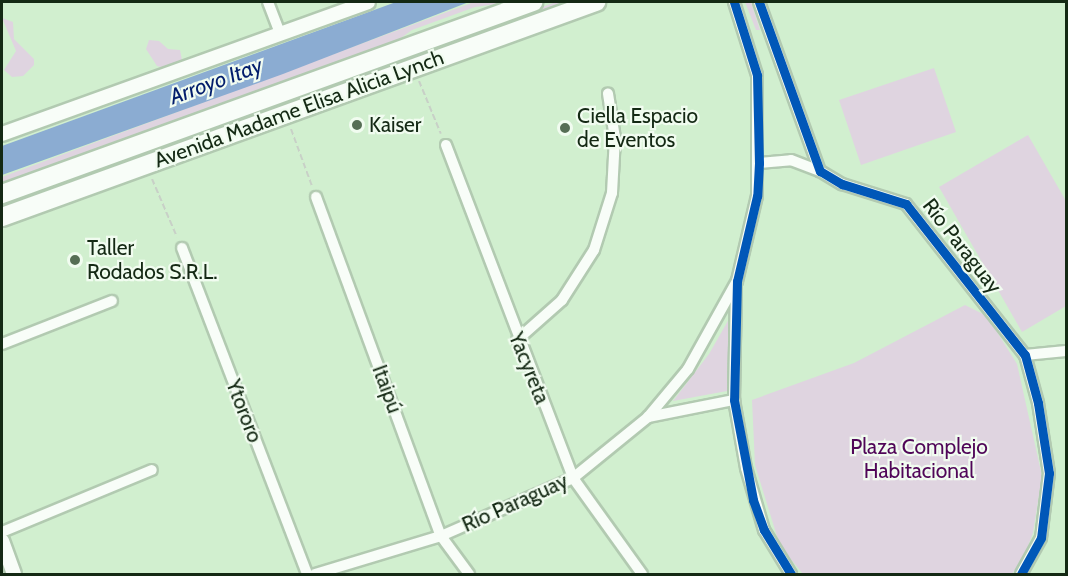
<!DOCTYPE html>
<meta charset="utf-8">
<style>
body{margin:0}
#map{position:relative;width:1068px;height:576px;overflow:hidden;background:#d1efcf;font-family:Cabin,sans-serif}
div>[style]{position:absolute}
.green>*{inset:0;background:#dfd4e0}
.water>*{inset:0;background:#8bacd2}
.path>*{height:2px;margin-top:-1px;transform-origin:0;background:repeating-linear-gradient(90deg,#c8d0c7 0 6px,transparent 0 9px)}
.roads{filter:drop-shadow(2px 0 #b2cab1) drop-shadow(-2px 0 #b2cab1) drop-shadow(0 2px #b2cab1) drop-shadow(0 -2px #b2cab1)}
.street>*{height:10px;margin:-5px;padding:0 5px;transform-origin:5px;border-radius:5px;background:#f8fdf8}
.secondary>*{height:14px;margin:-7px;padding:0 7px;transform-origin:7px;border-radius:7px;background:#f8fdf8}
.highway>*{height:18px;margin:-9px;padding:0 9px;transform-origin:9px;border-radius:9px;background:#f8fdf8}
.cycleway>*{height:9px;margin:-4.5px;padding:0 4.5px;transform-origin:4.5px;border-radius:4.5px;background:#0057b8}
.dots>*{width:16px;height:16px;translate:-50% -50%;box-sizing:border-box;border:3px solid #f1fcf0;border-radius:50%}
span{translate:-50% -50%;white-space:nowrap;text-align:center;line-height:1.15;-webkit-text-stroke:4.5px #f1fcf0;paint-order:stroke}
.street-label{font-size:21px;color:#142914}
.poi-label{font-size:21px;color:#142914}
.left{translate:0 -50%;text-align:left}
.park-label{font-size:21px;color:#500658}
.water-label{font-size:22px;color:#021d6c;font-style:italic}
.frame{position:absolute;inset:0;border:3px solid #142914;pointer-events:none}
</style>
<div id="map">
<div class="green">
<i style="clip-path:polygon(474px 2px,511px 2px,475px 7px,412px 30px,394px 43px,2px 187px,2px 177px)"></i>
<i style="clip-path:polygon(556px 2px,573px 2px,2px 209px,2px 203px)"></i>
<i style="clip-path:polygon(745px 2px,751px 2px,760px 30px,756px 30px)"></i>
<i style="clip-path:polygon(2px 18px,13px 22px,14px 39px,34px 59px,34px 65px,23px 76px,12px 77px,4px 70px,16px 51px)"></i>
<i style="clip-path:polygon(149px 40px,159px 41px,168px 49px,180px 50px,182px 60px,165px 68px,157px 66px,146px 49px)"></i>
<i style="clip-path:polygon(934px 68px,956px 132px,861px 165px,839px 100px)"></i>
<i style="clip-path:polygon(1028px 135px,1066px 201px,1066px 306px,1022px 332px,939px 187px)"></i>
<i style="clip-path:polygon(965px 305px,987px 316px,1017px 364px,1042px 476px,1033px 533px,1023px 559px,1012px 574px,803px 574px,780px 546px,755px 465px,752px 400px,854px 363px)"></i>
<i style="clip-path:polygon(729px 319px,727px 391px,673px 401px,709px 354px)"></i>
</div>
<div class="water">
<i style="clip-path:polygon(396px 2px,469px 2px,283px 74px,2px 175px,2px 146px)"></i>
</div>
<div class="path">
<i style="left:419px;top:81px;width:57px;rotate:67.5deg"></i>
<i style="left:291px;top:129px;width:61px;rotate:69.8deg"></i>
<i style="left:152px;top:179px;width:63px;rotate:66.7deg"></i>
</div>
<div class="roads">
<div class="street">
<i style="left:268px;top:2px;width:34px;rotate:69deg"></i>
<i style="left:759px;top:2px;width:180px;rotate:70.2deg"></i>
<i style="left:820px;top:171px;width:26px;rotate:31deg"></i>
<i style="left:842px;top:184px;width:67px;rotate:17.4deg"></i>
<i style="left:906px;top:204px;width:192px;rotate:51.8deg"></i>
<i style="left:1025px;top:355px;width:50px;rotate:74.8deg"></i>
<i style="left:1038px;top:403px;width:71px;rotate:81.1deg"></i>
<i style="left:1049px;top:473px;width:65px;rotate:97deg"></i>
<i style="left:1041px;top:538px;width:41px;rotate:119.1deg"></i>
<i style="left:446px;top:145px;width:356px;rotate:69.1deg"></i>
<i style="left:573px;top:478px;width:118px;rotate:54.3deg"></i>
<i style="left:759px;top:163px;width:32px;rotate:-5deg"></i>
<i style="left:791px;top:160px;width:31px;rotate:21deg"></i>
<i style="left:316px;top:197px;width:361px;rotate:69.8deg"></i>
<i style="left:441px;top:536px;width:47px;rotate:53.6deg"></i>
<i style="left:182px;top:248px;width:349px;rotate:69deg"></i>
<i style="left:736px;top:287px;width:113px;rotate:91deg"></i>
<i style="left:734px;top:400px;width:69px;rotate:80deg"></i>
<i style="left:746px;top:468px;width:65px;rotate:73.8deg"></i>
<i style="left:764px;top:530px;width:52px;rotate:58.5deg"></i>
<i style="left:517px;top:340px;width:60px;rotate:-41.6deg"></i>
<i style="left:562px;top:300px;width:59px;rotate:-57.4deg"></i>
<i style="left:594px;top:250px;width:60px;rotate:-72.5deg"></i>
<i style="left:612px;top:193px;width:55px;rotate:-86.9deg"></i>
<i style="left:615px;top:138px;width:45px;rotate:-99deg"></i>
<i style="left:2px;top:344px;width:118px;rotate:-21.4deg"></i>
<i style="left:1025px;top:355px;width:41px;rotate:-5.6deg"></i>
<i style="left:648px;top:417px;width:88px;rotate:-11.2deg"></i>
<i style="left:2px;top:532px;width:162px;rotate:-22.5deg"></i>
<i style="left:315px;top:574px;width:132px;rotate:-16.8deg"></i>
<i style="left:441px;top:536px;width:144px;rotate:-23.7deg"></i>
<i style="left:573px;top:478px;width:97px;rotate:-39.1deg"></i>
<i style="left:648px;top:417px;width:62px;rotate:-50.2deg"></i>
<i style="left:688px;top:369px;width:101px;rotate:-60.9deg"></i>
<i style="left:737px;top:281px;width:87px;rotate:-76.8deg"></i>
<i style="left:757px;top:196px;width:121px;rotate:-90deg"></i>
<i style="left:757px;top:75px;width:77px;rotate:-107.5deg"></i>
</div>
<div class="secondary">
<i style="left:2px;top:134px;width:389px;rotate:-19.8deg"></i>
<i style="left:2px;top:541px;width:35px;rotate:70deg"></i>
</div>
<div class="highway">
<i style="left:2px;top:194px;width:565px;rotate:-19.88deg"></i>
<i style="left:2px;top:217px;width:632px;rotate:-19.9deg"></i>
</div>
</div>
<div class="cycleway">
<i style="left:734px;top:2px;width:77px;rotate:72.5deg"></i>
<i style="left:757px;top:75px;width:88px;rotate:88.7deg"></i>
<i style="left:759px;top:163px;width:33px;rotate:93deg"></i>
<i style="left:757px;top:196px;width:87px;rotate:103.2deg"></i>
<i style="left:737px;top:281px;width:119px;rotate:91.4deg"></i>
<i style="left:734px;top:400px;width:102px;rotate:79.2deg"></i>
<i style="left:753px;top:500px;width:32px;rotate:70deg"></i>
<i style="left:764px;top:530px;width:52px;rotate:58.5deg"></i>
<i style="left:759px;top:2px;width:180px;rotate:70.2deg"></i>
<i style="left:820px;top:171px;width:26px;rotate:31deg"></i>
<i style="left:842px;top:184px;width:67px;rotate:17.4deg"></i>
<i style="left:906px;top:204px;width:192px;rotate:51.8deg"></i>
<i style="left:1025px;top:355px;width:50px;rotate:74.8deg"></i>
<i style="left:1038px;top:403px;width:71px;rotate:81.1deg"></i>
<i style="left:1049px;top:473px;width:65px;rotate:97deg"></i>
<i style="left:1041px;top:538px;width:41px;rotate:119.1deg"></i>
</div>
<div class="dots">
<i style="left:357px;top:125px;background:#566e55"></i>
<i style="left:565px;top:128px;background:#566e55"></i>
<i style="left:75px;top:260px;background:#566e55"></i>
</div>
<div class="street-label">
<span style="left:299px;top:109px;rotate:-20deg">Avenida Madame Elisa Alicia Lynch</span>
<span style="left:962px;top:246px;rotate:52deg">Río Paraguay</span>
<span style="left:529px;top:368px;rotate:68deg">Yacyreta</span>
<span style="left:387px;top:389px;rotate:70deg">Itaipú</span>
<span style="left:244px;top:411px;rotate:69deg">Ytororo</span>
<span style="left:515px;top:503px;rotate:-24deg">Río Paraguay</span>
</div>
<div class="poi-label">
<span class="left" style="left:577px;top:128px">Ciella Espacio<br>de Eventos</span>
<span class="left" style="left:369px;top:125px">Kaiser</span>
<span class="left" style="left:87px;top:260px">Taller<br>Rodados S.R.L.</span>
</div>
<div class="park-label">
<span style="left:919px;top:459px">Plaza Complejo<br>Habitacional</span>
</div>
<div class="water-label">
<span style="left:216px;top:81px;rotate:-20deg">Arroyo Itay</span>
</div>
<div class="frame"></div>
</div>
